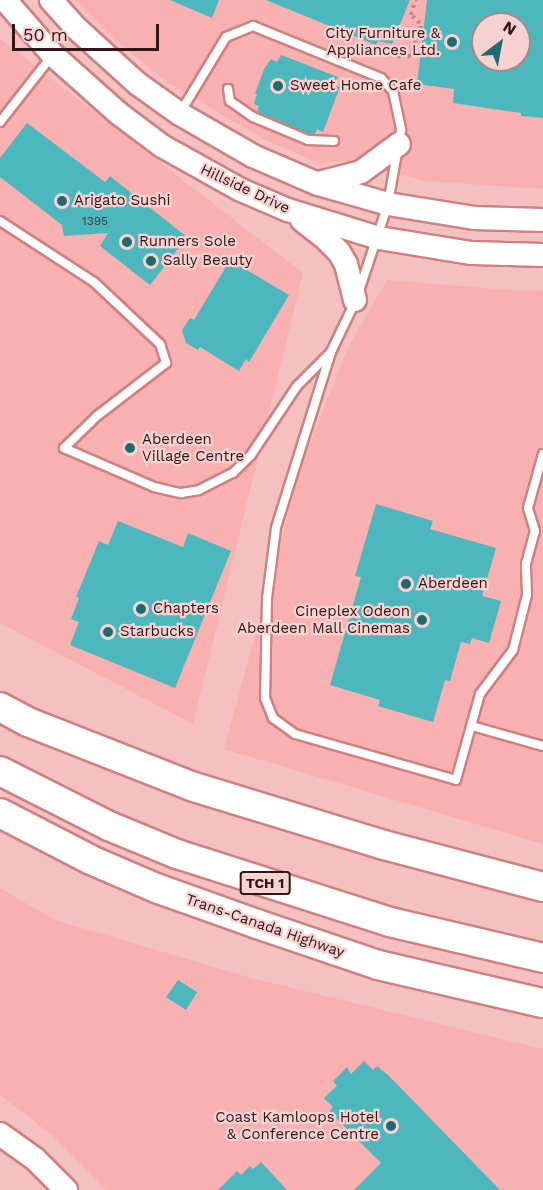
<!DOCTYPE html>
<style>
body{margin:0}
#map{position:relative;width:543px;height:1190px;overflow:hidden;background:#f4c1c0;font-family:"Work Sans",sans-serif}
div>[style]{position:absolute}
.built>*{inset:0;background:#f9b0b0}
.building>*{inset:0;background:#4cb8bd}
.path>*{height:4px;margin-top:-2px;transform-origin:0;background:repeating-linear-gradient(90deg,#b78a8a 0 3px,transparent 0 7.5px)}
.roads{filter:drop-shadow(2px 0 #cf8081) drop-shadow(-2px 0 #cf8081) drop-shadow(0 2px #cf8081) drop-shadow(0 -2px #cf8081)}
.lane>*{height:8px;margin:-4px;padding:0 4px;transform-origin:4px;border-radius:4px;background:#fff}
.secondary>*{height:22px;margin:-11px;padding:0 11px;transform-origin:11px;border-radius:11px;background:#fff}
.highway>*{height:28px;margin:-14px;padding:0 14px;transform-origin:14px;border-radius:14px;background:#fff}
.dots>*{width:16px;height:16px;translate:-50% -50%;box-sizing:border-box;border:3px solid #f6d3d2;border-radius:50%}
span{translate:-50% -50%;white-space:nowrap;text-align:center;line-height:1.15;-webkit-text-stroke:4.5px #f6d3d2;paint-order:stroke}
.number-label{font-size:12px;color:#393e40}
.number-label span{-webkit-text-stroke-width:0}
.shield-label span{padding:2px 4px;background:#f6d3d2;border:2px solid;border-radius:4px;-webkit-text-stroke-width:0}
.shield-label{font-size:14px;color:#331516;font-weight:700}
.poi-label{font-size:15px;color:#331516}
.right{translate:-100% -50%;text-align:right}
.left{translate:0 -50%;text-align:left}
.street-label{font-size:15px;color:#331516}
.north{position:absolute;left:471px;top:12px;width:60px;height:60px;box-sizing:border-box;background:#f6d3d2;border:2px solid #a88787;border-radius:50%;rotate:32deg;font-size:16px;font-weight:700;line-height:24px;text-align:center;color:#331516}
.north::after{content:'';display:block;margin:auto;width:21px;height:27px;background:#1e6a6e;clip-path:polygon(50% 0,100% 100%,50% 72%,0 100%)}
.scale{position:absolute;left:12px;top:24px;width:147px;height:27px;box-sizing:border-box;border:3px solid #331516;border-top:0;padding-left:8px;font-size:18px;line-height:21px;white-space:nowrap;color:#331516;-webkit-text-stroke:4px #f6d3d2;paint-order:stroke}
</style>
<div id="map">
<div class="built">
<i style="clip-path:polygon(evenodd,75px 0,543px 0,543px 189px,425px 181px,350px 161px,320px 163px,263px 139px,168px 83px,114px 39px,75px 0,483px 24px,519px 24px,519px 60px,483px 60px,483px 24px)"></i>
<i style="clip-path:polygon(0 39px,303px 273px,193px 724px,0 623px)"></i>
<i style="clip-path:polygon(387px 280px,523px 291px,543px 290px,543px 844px,224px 749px,301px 467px,348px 347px)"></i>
<i style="clip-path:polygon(0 888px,55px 920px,251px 978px,543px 1049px,543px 1190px,107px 1190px,53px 1136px,0 1095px)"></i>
</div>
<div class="building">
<i style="clip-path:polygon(170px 0,219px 0,212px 18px)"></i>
<i style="clip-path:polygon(266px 0,410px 0,392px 44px,378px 41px,376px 45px)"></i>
<i style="clip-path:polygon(evenodd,427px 0,543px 0,543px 118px,521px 116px,521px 113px,453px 103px,454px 89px,417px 84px,427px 0,483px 24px,519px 24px,519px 60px,483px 60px,483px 24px)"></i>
<i style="clip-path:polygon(281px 55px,338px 77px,334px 85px,340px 87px,323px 132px,317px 129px,315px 134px,309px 134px,257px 112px,259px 106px,254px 104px,257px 94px,255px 94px,264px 69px,271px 59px,277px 62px)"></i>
<i style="clip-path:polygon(27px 123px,105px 182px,110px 176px,187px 237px,150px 285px,100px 246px,108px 233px,64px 236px,62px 225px,0 177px,0 158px)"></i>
<i style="clip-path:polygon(230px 260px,289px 295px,249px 362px,246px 359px,239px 371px,200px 347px,198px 350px,186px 343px,182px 330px,190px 318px,194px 320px)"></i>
<i style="clip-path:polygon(376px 504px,433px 521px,430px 529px,496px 548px,482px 596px,501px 601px,489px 643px,472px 638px,470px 644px,461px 642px,450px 681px,445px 680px,433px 722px,378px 706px,380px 700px,330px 685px,361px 577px,355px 576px)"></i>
<i style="clip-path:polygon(118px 521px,183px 547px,188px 533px,231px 551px,175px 688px,70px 645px,79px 622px,71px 619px,79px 598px,76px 597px,99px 541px,108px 545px)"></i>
<i style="clip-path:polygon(178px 980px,197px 992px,186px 1010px,166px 997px)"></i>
<i style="clip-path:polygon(364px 1061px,373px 1070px,377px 1066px,389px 1076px,500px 1190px,354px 1190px,381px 1163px,329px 1111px,333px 1107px,324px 1098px,337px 1086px,333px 1081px,347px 1067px,351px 1074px)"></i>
<i style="clip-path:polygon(261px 1162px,287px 1190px,218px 1190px,237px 1171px,241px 1175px,250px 1166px,253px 1169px)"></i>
</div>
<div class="path">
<i style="left:398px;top:58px;width:5px;rotate:-53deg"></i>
<i style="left:401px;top:54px;width:9px;rotate:21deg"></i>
<i style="left:409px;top:57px;width:30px;rotate:-67deg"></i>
<i style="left:421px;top:29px;width:6px;rotate:-99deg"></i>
<i style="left:420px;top:23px;width:12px;rotate:-138deg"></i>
<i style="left:411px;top:15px;width:16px;rotate:-75deg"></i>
</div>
<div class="roads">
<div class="lane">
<i style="left:228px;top:89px;width:12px;rotate:81deg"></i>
<i style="left:230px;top:101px;width:28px;rotate:35deg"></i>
<i style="left:253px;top:117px;width:60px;rotate:22.7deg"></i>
<i style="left:308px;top:140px;width:26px;rotate:2deg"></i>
<i style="left:180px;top:113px;width:89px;rotate:-58.8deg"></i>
<i style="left:226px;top:37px;width:29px;rotate:-22deg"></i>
<i style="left:253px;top:26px;width:138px;rotate:22.1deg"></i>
<i style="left:381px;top:78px;width:18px;rotate:47deg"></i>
<i style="left:393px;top:91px;width:40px;rotate:78deg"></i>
<i style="left:401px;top:130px;width:75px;rotate:100deg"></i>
<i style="left:388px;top:204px;width:92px;rotate:108.4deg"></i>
<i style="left:0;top:122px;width:83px;rotate:-51.9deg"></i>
<i style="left:0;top:221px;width:112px;rotate:33deg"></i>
<i style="left:94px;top:282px;width:91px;rotate:43.2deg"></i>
<i style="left:160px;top:344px;width:20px;rotate:72deg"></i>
<i style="left:166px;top:363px;width:87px;rotate:142.5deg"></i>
<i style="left:97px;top:416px;width:46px;rotate:135.9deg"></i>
<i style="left:64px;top:448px;width:98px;rotate:23.4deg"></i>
<i style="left:154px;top:487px;width:28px;rotate:13deg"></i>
<i style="left:181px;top:493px;width:18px;rotate:-9deg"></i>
<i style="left:199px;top:490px;width:38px;rotate:-27deg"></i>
<i style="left:233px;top:473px;width:25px;rotate:-45deg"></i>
<i style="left:251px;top:455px;width:83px;rotate:-56.3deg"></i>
<i style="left:297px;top:386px;width:47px;rotate:-45deg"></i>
<i style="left:355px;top:302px;width:55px;rotate:115.6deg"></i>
<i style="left:331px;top:352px;width:184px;rotate:107.4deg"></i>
<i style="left:276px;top:528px;width:71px;rotate:97.3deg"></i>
<i style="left:267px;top:598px;width:100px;rotate:91.1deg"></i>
<i style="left:265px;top:698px;width:22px;rotate:68deg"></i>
<i style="left:273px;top:718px;width:27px;rotate:36deg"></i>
<i style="left:295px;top:734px;width:167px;rotate:15.9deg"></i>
<i style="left:456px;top:780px;width:89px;rotate:-74.4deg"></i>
<i style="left:480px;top:694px;width:55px;rotate:-53.1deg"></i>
<i style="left:513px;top:650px;width:57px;rotate:-75.7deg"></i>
<i style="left:527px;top:595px;width:31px;rotate:-92deg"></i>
<i style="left:526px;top:564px;width:34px;rotate:-75deg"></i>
<i style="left:535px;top:531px;width:24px;rotate:-107deg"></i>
<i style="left:528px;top:508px;width:56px;rotate:-74.5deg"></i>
<i style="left:472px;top:726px;width:74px;rotate:15.7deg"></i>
</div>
<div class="secondary">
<i style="left:5px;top:0;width:73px;rotate:48.9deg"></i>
<i style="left:53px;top:55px;width:87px;rotate:41.7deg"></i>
<i style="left:118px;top:113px;width:55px;rotate:36.9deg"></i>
<i style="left:162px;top:146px;width:90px;rotate:29.1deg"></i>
<i style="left:241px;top:190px;width:51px;rotate:23.1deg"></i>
<i style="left:288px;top:210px;width:95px;rotate:17.1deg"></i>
<i style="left:379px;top:238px;width:94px;rotate:9.2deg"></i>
<i style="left:472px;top:253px;width:71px;rotate:1.6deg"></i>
<i style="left:51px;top:0;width:38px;rotate:48deg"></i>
<i style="left:76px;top:28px;width:84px;rotate:42.1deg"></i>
<i style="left:138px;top:84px;width:52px;rotate:35.5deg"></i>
<i style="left:180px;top:114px;width:84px;rotate:29.9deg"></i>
<i style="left:253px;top:156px;width:71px;rotate:23.3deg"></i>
<i style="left:318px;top:184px;width:73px;rotate:15.9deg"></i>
<i style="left:388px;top:204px;width:87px;rotate:9.2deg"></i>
<i style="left:474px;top:218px;width:69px;rotate:1.7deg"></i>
<i style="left:319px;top:183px;width:43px;rotate:-14.7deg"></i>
<i style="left:361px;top:172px;width:47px;rotate:-36.4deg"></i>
<i style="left:302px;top:220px;width:28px;rotate:38deg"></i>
<i style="left:324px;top:237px;width:21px;rotate:45deg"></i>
<i style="left:339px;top:252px;width:14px;rotate:60deg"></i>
<i style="left:346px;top:264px;width:37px;rotate:76deg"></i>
<i style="left:0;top:1134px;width:43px;rotate:35.5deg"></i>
<i style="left:35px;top:1159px;width:44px;rotate:45deg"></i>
</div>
<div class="highway">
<i style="left:0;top:707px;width:32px;rotate:28deg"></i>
<i style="left:28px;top:722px;width:178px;rotate:21.4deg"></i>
<i style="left:194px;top:787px;width:199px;rotate:17deg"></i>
<i style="left:384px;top:845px;width:164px;rotate:14.8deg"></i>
<i style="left:0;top:771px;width:122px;rotate:26.8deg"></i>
<i style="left:109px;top:826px;width:74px;rotate:22.4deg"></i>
<i style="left:177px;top:854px;width:224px;rotate:17.7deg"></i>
<i style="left:390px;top:922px;width:157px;rotate:13.2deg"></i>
<i style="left:0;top:813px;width:102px;rotate:27.3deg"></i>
<i style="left:91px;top:860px;width:71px;rotate:23.3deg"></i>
<i style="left:156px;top:888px;width:107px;rotate:19.6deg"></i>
<i style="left:257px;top:924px;width:128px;rotate:18.7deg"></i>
<i style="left:378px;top:965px;width:169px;rotate:13deg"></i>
</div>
</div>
<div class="dots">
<i style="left:452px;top:42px;background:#1e6a6e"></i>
<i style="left:278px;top:86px;background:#1e6a6e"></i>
<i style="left:62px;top:201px;background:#1e6a6e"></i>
<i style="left:127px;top:242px;background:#1e6a6e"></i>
<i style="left:151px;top:261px;background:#1e6a6e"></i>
<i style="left:130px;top:448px;background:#1e6a6e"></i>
<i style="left:406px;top:584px;background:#1e6a6e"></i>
<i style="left:141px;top:609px;background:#1e6a6e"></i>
<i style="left:422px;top:620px;background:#1e6a6e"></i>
<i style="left:108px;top:632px;background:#1e6a6e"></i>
<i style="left:391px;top:1126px;background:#1e6a6e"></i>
</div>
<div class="number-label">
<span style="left:95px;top:222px">1395</span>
</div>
<div class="shield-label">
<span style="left:265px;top:883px">TCH 1</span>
</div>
<div class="poi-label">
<span class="right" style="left:440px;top:42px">City Furniture &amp;<br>Appliances Ltd.</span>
<span class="left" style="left:290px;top:86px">Sweet Home Cafe</span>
<span class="left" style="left:74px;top:201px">Arigato Sushi</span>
<span class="left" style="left:139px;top:242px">Runners Sole</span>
<span class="left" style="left:163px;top:261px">Sally Beauty</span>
<span class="left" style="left:142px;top:448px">Aberdeen<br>Village Centre</span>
<span class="left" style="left:418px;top:584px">Aberdeen</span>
<span class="left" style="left:153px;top:609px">Chapters</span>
<span class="right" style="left:410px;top:620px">Cineplex Odeon<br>Aberdeen Mall Cinemas</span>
<span class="left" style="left:120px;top:632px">Starbucks</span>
<span class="right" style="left:379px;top:1126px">Coast Kamloops Hotel<br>&amp; Conference Centre</span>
</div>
<div class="street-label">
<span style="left:245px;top:189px;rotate:25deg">Hillside Drive</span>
<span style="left:265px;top:926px;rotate:19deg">Trans-Canada Highway</span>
</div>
<div class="north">N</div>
<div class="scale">50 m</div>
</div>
